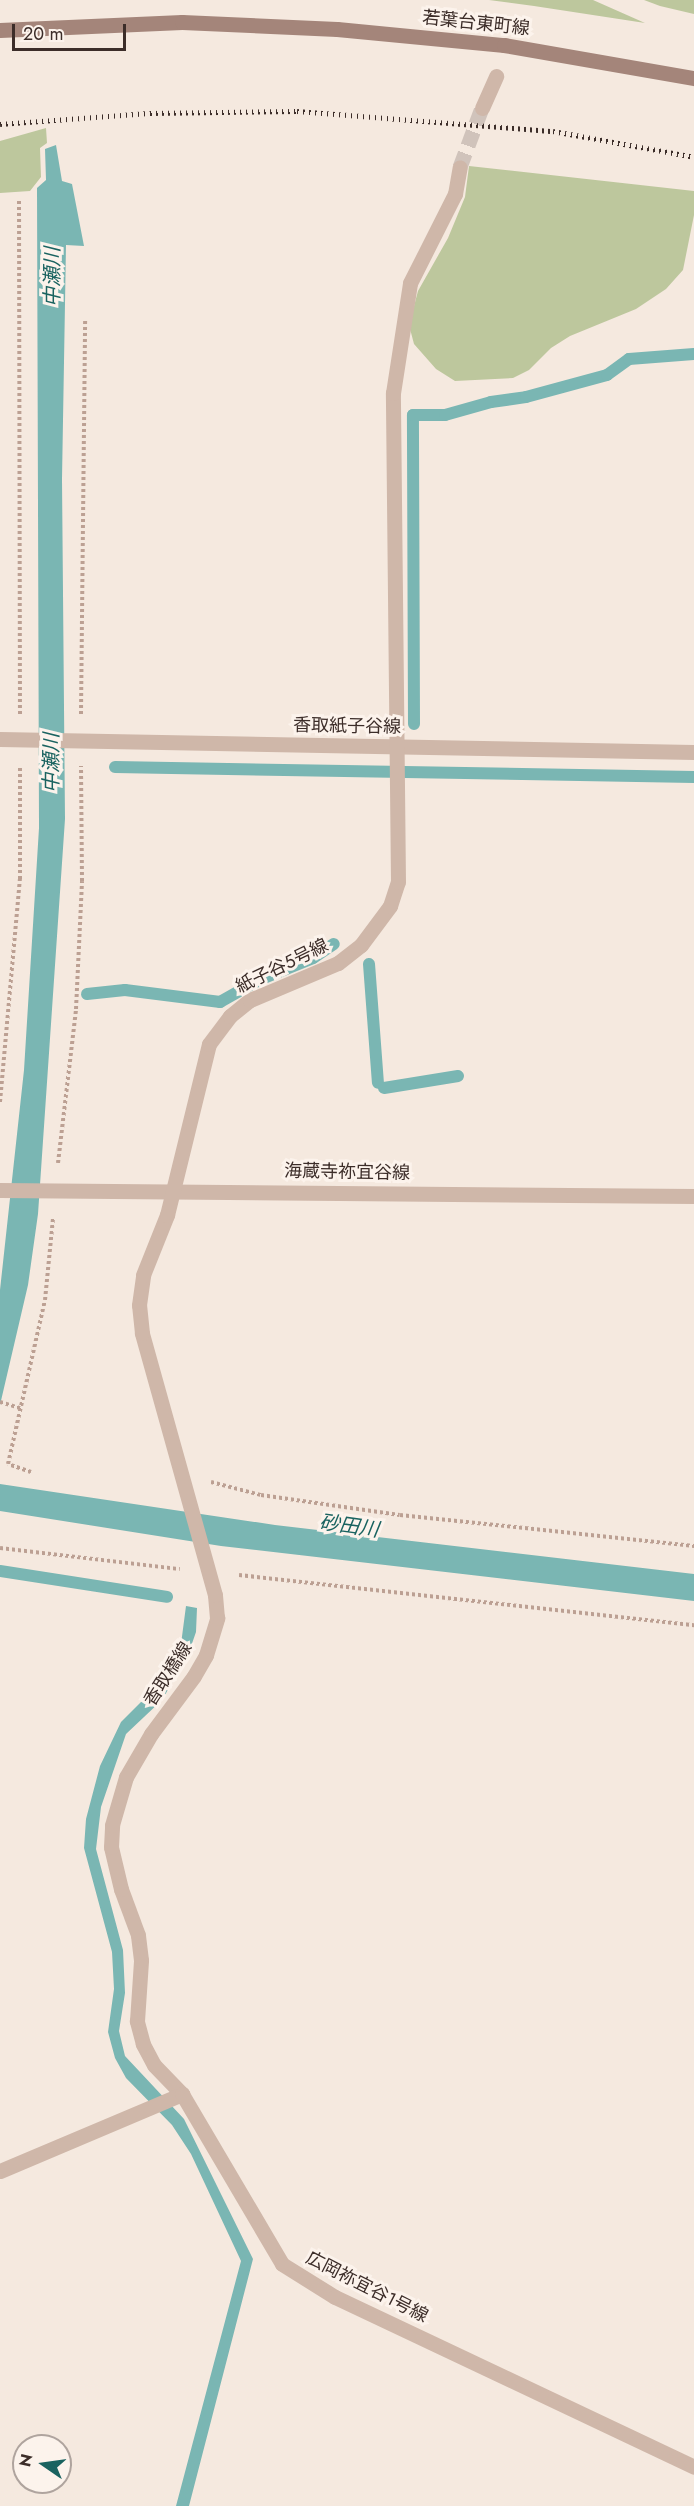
<!DOCTYPE html>
<meta charset="utf-8">
<style>
body{margin:0}
#map{position:relative;width:694px;height:2506px;overflow:hidden;background:#f5e9df;font-family:Jost,"Noto Sans JP",sans-serif}
div>[style]{position:absolute}
.green>*{inset:0;background:#bdc79d}
.water>*{inset:0;background:#7ab6b3}
.stream>*{height:12px;margin:-6px;padding:0 6px;transform-origin:6px;border-radius:6px;background:#7ab6b3}
.minor-tunnel>*{height:15px;margin-top:-7.5px;transform-origin:0;background:repeating-linear-gradient(90deg,#d0c3bb 0 15px,transparent 0 23px)}
.path>*{height:4px;margin-top:-2px;transform-origin:0;background:repeating-linear-gradient(90deg,#bca093 0 3px,transparent 0 6px)}
.minor>*{height:15px;margin:-7.5px;padding:0 7.5px;transform-origin:7.5px;border-radius:7.5px;background:#cfb7a9}
.secondary>*{height:15px;margin:-7.5px;padding:0 7.5px;transform-origin:7.5px;border-radius:7.5px;background:#a4857a}
.rail>*{height:4.5px;margin-top:-2.25px;transform-origin:0;background:repeating-linear-gradient(90deg,#3c2d29 0 1.5px,transparent 0 6px)}
span{translate:-50% -50%;white-space:nowrap;text-align:center;line-height:1.15;-webkit-text-stroke:6px #fcf3ec;paint-order:stroke}
.street-label{font-size:18px;color:#3c2d29}
.water-label{font-size:20px;color:#1a6360;font-style:italic}
.north{position:absolute;left:12px;top:2434px;width:60px;height:60px;box-sizing:border-box;background:#fcf3ec;border:2px solid #afa49e;border-radius:50%;rotate:283deg;font-size:16px;font-weight:700;line-height:24px;text-align:center;color:#3c2d29}
.north::after{content:'';display:block;margin:auto;width:21px;height:27px;background:#1a6360;clip-path:polygon(50% 0,100% 100%,50% 72%,0 100%)}
.scale{position:absolute;left:12px;top:24px;width:114px;height:27px;box-sizing:border-box;border:3px solid #3c2d29;border-top:0;padding-left:8px;font-size:18px;line-height:21px;white-space:nowrap;color:#3c2d29;-webkit-text-stroke:4px #fcf3ec;paint-order:stroke}
</style>
<div id="map">
<div class="green">
<i style="clip-path:polygon(489px 0,593px 0,645px 23px,534px 6px)"></i>
<i style="clip-path:polygon(644px 0,694px 0,694px 14px,660px 6px)"></i>
<i style="clip-path:polygon(46px 128px,47px 143px,40px 148px,41px 177px,30px 191px,0 193px,0 141px)"></i>
<i style="clip-path:polygon(469px 166px,694px 191px,694px 215px,683px 270px,666px 289px,636px 309px,570px 336px,551px 348px,529px 370px,513px 378px,455px 381px,436px 369px,414px 344px,409px 325px,418px 291px,448px 238px,465px 197px)"></i>
</div>
<div class="water">
<i style="clip-path:polygon(56px 145px,62px 181px,72px 184px,84px 246px,66px 245px,62px 479px,65px 819px,38px 1214px,28px 1285px,0 1405px,0 1290px,24px 1070px,39px 828px,37px 188px,46px 180px,45px 149px)"></i>
<i style="clip-path:polygon(0 1484px,275px 1525px,694px 1574px,694px 1601px,221px 1546px,0 1511px)"></i>
<i style="clip-path:polygon(186px 1606px,197px 1608px,196px 1632px,188px 1655px,162px 1700px,126px 1734px,101px 1807px,96px 1849px,123px 1950px,125px 1993px,119px 2031px,125px 2056px,184px 2119px,253px 2259px,189px 2506px,176px 2506px,241px 2261px,191px 2154px,172px 2125px,126px 2078px,115px 2058px,108px 2032px,114px 1989px,112px 1952px,84px 1848px,86px 1819px,100px 1766px,121px 1722px,157px 1686px,171px 1665px,181px 1644px)"></i>
</div>
<div class="stream">
<i style="left:414px;top:724px;width:309px;rotate:-90.2deg"></i>
<i style="left:413px;top:415px;width:32px"></i>
<i style="left:445px;top:415px;width:48px;rotate:-15.8deg"></i>
<i style="left:491px;top:402px;width:35px;rotate:-8deg"></i>
<i style="left:526px;top:397px;width:84px;rotate:-15.2deg"></i>
<i style="left:607px;top:375px;width:27px;rotate:-36deg"></i>
<i style="left:629px;top:359px;width:65px;rotate:-4.4deg"></i>
<i style="left:115px;top:767px;width:579px;rotate:0.99deg"></i>
<i style="left:369px;top:964px;width:119px;rotate:85.7deg"></i>
<i style="left:87px;top:994px;width:38px;rotate:-6deg"></i>
<i style="left:125px;top:990px;width:96px;rotate:7.2deg"></i>
<i style="left:220px;top:1002px;width:45px;rotate:-29.4deg"></i>
<i style="left:259px;top:980px;width:58px;rotate:-22.2deg"></i>
<i style="left:313px;top:958px;width:25px;rotate:-34deg"></i>
<i style="left:384px;top:1088px;width:75px;rotate:-9.2deg"></i>
<i style="left:0;top:1571px;width:169px;rotate:8.8deg"></i>
</div>
<div class="minor-tunnel">
<i style="left:460px;top:167px;width:63px;rotate:-69.6deg"></i>
</div>
<div class="path">
<i style="left:19px;top:201px;width:513px;rotate:89.89deg"></i>
<i style="left:81px;top:714px;width:396px;rotate:-89.4deg"></i>
<i style="left:0;top:1102px;width:224px;rotate:-84.9deg"></i>
<i style="left:20px;top:879px;width:113px;rotate:-90deg"></i>
<i style="left:58px;top:1163px;width:155px;rotate:-83.3deg"></i>
<i style="left:76px;top:1009px;width:128px;rotate:-87.3deg"></i>
<i style="left:82px;top:881px;width:115px;rotate:-90.5deg"></i>
<i style="left:0;top:1402px;width:21px;rotate:17deg"></i>
<i style="left:31px;top:1472px;width:24px;rotate:-161deg"></i>
<i style="left:8px;top:1464px;width:168px;rotate:-77.3deg"></i>
<i style="left:45px;top:1300px;width:82px;rotate:-84.4deg"></i>
<i style="left:211px;top:1482px;width:52px;rotate:14.6deg"></i>
<i style="left:261px;top:1495px;width:140px;rotate:8.2deg"></i>
<i style="left:400px;top:1515px;width:296px;rotate:6deg"></i>
<i style="left:0;top:1548px;width:181px;rotate:6.7deg"></i>
<i style="left:239px;top:1575px;width:458px;rotate:6.3deg"></i>
</div>
<div class="minor">
<i style="left:482px;top:108px;width:35px;rotate:-66deg"></i>
<i style="left:0;top:739px;width:694px;rotate:1.07deg"></i>
<i style="left:0;top:1190px;width:694px;rotate:0.5deg"></i>
<i style="left:182px;top:2094px;width:40px;rotate:-134deg"></i>
<i style="left:154px;top:2065px;width:24px;rotate:-118deg"></i>
<i style="left:143px;top:2044px;width:24px;rotate:-105deg"></i>
<i style="left:137px;top:2021px;width:61px;rotate:-86.2deg"></i>
<i style="left:141px;top:1960px;width:25px;rotate:-97deg"></i>
<i style="left:138px;top:1935px;width:49px;rotate:-110.3deg"></i>
<i style="left:121px;top:1889px;width:43px;rotate:-103.4deg"></i>
<i style="left:111px;top:1847px;width:22px;rotate:-87deg"></i>
<i style="left:112px;top:1825px;width:50px;rotate:-73.7deg"></i>
<i style="left:126px;top:1777px;width:50px;rotate:-59.8deg"></i>
<i style="left:151px;top:1734px;width:72px;rotate:-53.4deg"></i>
<i style="left:194px;top:1676px;width:24px;rotate:-60deg"></i>
<i style="left:206px;top:1655px;width:39px;rotate:-73deg"></i>
<i style="left:217px;top:1618px;width:23px;rotate:-95deg"></i>
<i style="left:215px;top:1595px;width:272px;rotate:-105.6deg"></i>
<i style="left:142px;top:1333px;width:28px;rotate:-96deg"></i>
<i style="left:139px;top:1305px;width:30px;rotate:-82deg"></i>
<i style="left:143px;top:1275px;width:65px;rotate:-68.2deg"></i>
<i style="left:167px;top:1215px;width:176px;rotate:-76.2deg"></i>
<i style="left:209px;top:1044px;width:35px;rotate:-53deg"></i>
<i style="left:230px;top:1016px;width:26px;rotate:-39deg"></i>
<i style="left:250px;top:1000px;width:95px;rotate:-22.8deg"></i>
<i style="left:338px;top:963px;width:29px;rotate:-38deg"></i>
<i style="left:361px;top:945px;width:49px;rotate:-53.4deg"></i>
<i style="left:390px;top:906px;width:25px;rotate:-72deg"></i>
<i style="left:398px;top:882px;width:489px;rotate:-90.6deg"></i>
<i style="left:393px;top:393px;width:111px;rotate:-81.2deg"></i>
<i style="left:410px;top:283px;width:100px;rotate:-63.2deg"></i>
<i style="left:455px;top:194px;width:27px;rotate:-80deg"></i>
<i style="left:0;top:2171px;width:198px;rotate:-22.9deg"></i>
<i style="left:182px;top:2094px;width:197px;rotate:59.5deg"></i>
<i style="left:282px;top:2264px;width:62px;rotate:31.9deg"></i>
<i style="left:335px;top:2297px;width:397px;rotate:25.3deg"></i>
</div>
<div class="secondary">
<i style="left:0;top:30px;width:182px;rotate:-2.5deg"></i>
<i style="left:182px;top:22px;width:155px;rotate:2.6deg"></i>
<i style="left:337px;top:29px;width:168px;rotate:5.5deg"></i>
<i style="left:504px;top:45px;width:193px;rotate:9.9deg"></i>
</div>
<div class="rail">
<i style="left:0;top:124px;width:150px;rotate:-4.2deg"></i>
<i style="left:150px;top:113px;width:147px;rotate:-0.8deg"></i>
<i style="left:297px;top:111px;width:257px;rotate:4.5deg"></i>
<i style="left:553px;top:131px;width:143px;rotate:10.4deg"></i>
</div>
<div class="street-label">
<span style="left:476px;top:23px;rotate:6deg">若葉台東町線</span>
<span style="left:347px;top:726px;rotate:1deg">香取紙子谷線</span>
<span style="left:282px;top:966px;rotate:-26deg">紙子谷5号線</span>
<span style="left:347px;top:1172px;rotate:1deg">海蔵寺祢宜谷線</span>
<span style="left:168px;top:1674px;rotate:-57deg">香取橋線</span>
<span style="left:367px;top:2287px;rotate:27deg">広岡祢宜谷1号線</span>
</div>
<div class="water-label">
<span style="left:52px;top:277px;rotate:-90deg">中瀬川</span>
<span style="left:51px;top:763px;rotate:-90deg">中瀬川</span>
<span style="left:349px;top:1526px;rotate:8deg">砂田川</span>
</div>
<div class="north">N</div>
<div class="scale">20 m</div>
</div>
